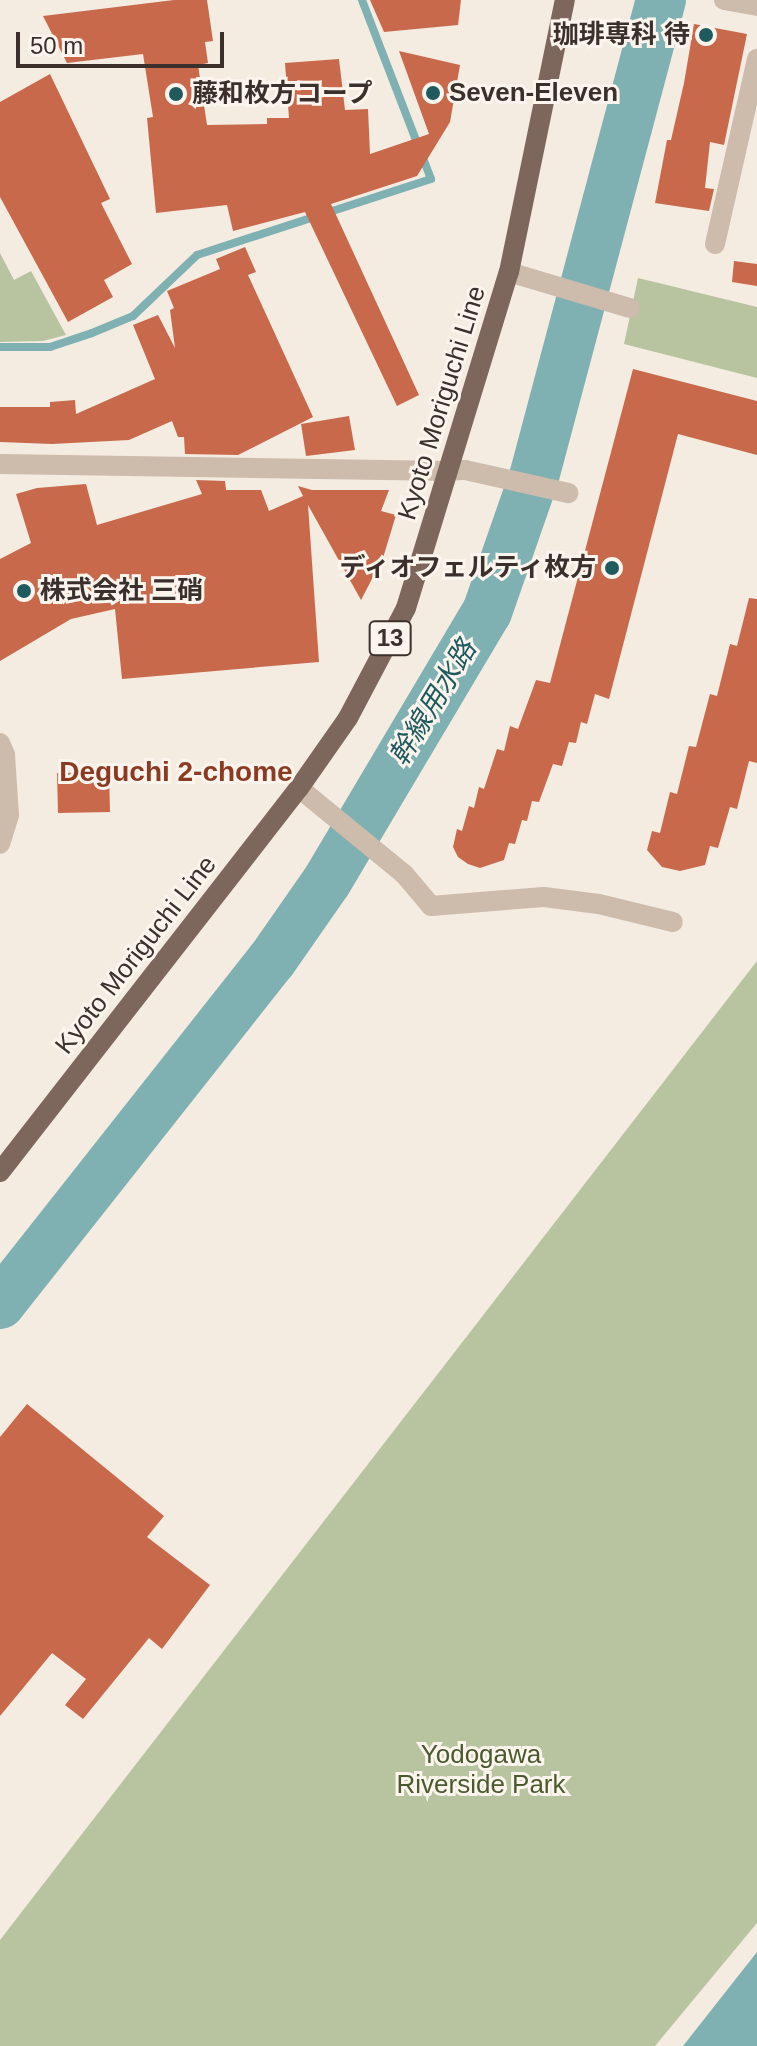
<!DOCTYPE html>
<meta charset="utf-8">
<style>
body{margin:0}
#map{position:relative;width:757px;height:2046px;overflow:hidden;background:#f4ebe1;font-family:Helvetica,"Noto Sans JP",sans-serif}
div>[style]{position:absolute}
.green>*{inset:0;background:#b8c4a0}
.water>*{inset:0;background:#7fb0b2}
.stream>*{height:8px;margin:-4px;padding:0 4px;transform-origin:4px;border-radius:4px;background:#7fb0b2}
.river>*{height:50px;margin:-25px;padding:0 25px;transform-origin:25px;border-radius:25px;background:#7fb0b2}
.building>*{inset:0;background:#c8694b}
.minor>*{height:20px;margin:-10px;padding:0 10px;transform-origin:10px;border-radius:10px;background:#cdbbac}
.tertiary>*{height:20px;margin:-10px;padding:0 10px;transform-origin:10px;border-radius:10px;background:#cdbbac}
.primary>*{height:20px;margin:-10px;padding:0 10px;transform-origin:10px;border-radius:10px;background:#7d675c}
.dots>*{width:22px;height:22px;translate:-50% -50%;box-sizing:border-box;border:4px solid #fbf5ee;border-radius:50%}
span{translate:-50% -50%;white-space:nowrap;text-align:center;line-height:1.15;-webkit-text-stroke:6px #fbf5ee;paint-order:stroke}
.shield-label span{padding:2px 6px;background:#fbf5ee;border:2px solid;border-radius:6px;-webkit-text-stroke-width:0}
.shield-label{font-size:24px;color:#3b302b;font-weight:700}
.poi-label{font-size:26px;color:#3b302b;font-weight:700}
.right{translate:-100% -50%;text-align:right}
.left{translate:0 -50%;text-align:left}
.street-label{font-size:26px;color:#3b302b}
.park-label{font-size:26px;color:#4a5a2e}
.water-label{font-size:28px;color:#1f5a5e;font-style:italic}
.neighbourhood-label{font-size:28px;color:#8c3b22;font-weight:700}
.scale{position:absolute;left:16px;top:32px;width:208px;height:36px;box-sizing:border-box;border:4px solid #3b302b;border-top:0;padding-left:10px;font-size:24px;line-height:28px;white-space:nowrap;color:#3b302b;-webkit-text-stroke:6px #fbf5ee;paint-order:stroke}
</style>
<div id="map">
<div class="green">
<i style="clip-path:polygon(0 253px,14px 280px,31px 271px,66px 335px,43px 341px,0 342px)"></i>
<i style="clip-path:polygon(638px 278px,757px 307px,757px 378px,624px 344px)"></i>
<i style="clip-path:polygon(757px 961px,757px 1923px,655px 2046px,0 2046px,0 1940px)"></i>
</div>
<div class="water">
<i style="clip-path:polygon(757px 1952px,757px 2046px,683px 2046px)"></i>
</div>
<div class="stream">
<i style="left:0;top:347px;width:50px"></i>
<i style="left:50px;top:347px;width:44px;rotate:-18.4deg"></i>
<i style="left:92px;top:333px;width:44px;rotate:-22.5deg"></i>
<i style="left:133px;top:316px;width:88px;rotate:-43.6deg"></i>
<i style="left:197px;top:255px;width:246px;rotate:-18deg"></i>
<i style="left:431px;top:179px;width:192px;rotate:-111.1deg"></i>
<i style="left:0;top:1279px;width:16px;rotate:40deg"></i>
</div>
<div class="river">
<i style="left:0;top:1304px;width:439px;rotate:-51.7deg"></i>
<i style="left:272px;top:960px;width:96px;rotate:-55.2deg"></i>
<i style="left:327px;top:881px;width:313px;rotate:-59.3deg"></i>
<i style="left:487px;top:612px;width:143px;rotate:-70.8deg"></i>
<i style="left:534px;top:477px;width:494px;rotate:-75.1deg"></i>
</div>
<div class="building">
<i style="clip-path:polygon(174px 0,207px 0,213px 41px,205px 42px,208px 63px,198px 65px,207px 125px,267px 124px,267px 118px,289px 118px,285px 63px,339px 59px,345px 110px,368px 109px,370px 154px,429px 134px,399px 51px,460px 65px,450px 122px,417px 176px,331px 204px,419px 395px,397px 406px,305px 212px,233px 231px,227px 205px,156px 213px,147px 118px,153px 117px,143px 54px,67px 63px,43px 16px)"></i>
<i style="clip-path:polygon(370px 0,461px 0,458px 25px,384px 32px)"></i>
<i style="clip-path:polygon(694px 24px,747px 34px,724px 145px,710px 142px,705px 188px,714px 189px,709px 211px,655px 203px,667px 140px,671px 140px,684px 83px)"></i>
<i style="clip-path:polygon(50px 74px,110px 199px,101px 203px,132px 264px,104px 280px,113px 297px,68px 322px,0 197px,0 102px)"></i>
<i style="clip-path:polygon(245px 247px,256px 272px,248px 275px,313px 417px,238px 455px,185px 454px,184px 437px,178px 437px,172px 421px,129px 440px,52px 444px,0 442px,0 407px,50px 407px,50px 402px,75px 400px,76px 414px,155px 379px,133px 325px,158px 315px,175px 348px,170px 310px,174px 308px,167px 291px,220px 269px,216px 259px)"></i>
<i style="clip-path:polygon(734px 261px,757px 264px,757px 286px,732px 282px)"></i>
<i style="clip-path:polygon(633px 369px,757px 401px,757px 455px,678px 434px,609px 699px,595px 694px,587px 724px,581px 722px,576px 743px,569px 742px,562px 766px,553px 764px,539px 802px,532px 801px,527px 821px,522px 820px,515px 844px,509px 843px,504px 860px,480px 868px,468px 864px,458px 857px,453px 847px,457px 829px,462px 831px,469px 806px,474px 808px,479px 787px,484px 789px,497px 749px,504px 751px,510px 726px,518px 729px,536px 680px,550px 683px)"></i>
<i style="clip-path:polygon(349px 416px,355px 450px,306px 456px,301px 424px)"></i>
<i style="clip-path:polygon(196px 480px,225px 481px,226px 490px,261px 490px,269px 511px,303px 496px,298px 486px,312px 490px,389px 490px,381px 511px,396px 515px,383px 558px,361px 600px,308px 505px,319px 662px,122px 679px,115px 609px,71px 619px,0 661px,0 559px,31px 543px,16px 494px,37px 488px,86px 484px,97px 525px,202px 494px)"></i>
<i style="clip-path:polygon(749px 598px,757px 599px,757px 763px,749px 761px,737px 809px,730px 807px,718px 848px,710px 846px,705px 865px,680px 871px,662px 867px,647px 850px,652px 831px,660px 833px,670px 792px,677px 794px,689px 746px,696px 747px,710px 694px,717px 696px,730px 644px,737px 646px)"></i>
<i style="clip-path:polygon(109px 772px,110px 812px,58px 813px,57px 773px)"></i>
<i style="clip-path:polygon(27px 1404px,164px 1516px,147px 1537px,210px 1585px,162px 1649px,149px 1638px,83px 1719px,65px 1705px,86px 1679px,52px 1653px,0 1716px,0 1437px)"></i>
</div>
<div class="minor">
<i style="left:724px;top:0;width:34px;rotate:10deg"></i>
<i style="left:715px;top:244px;width:190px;rotate:-77.2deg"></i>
<i style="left:509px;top:272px;width:126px;rotate:16.6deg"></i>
<i style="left:449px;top:471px;width:16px;rotate:-4deg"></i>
<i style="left:465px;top:470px;width:106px;rotate:12.6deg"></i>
<i style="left:0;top:743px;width:13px;rotate:67deg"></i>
<i style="left:5px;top:755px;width:60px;rotate:86.2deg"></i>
<i style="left:9px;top:815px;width:30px;rotate:107deg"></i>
<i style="left:299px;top:788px;width:136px;rotate:39.3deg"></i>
<i style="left:404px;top:874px;width:42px;rotate:49.8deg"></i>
<i style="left:431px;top:906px;width:113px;rotate:-4.6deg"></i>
<i style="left:544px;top:897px;width:55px;rotate:7.3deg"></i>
<i style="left:599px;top:904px;width:76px;rotate:13.7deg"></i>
</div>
<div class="tertiary">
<i style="left:0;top:464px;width:449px;rotate:0.9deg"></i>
</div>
<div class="primary">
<i style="left:0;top:1172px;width:487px;rotate:-52.1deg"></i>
<i style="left:299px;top:788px;width:85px;rotate:-55deg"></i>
<i style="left:348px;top:718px;width:124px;rotate:-62.2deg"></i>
<i style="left:406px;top:608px;width:351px;rotate:-73deg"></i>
<i style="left:509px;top:272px;width:278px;rotate:-78.4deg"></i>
</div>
<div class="dots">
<i style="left:706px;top:35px;background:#1f5a5e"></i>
<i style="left:433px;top:93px;background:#1f5a5e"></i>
<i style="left:176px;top:94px;background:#1f5a5e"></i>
<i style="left:612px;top:568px;background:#1f5a5e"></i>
<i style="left:24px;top:591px;background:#1f5a5e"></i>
</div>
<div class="shield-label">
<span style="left:390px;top:638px">13</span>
</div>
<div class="poi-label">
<span class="right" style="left:690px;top:35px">珈琲専科 待</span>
<span class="left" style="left:449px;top:93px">Seven-Eleven</span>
<span class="left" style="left:192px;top:94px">藤和枚方コープ</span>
<span class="right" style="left:596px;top:568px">ディオフェルティ枚方</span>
<span class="left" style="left:40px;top:591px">株式会社 三硝</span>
</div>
<div class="street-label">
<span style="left:442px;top:403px;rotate:-73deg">Kyoto Moriguchi Line</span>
<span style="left:136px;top:955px;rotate:-52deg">Kyoto Moriguchi Line</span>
</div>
<div class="park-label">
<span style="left:481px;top:1770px">Yodogawa<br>Riverside Park</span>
</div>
<div class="water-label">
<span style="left:433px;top:703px;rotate:-59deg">幹線用水路</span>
</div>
<div class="neighbourhood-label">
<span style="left:176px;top:772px">Deguchi 2-chome</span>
</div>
<div class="scale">50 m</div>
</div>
